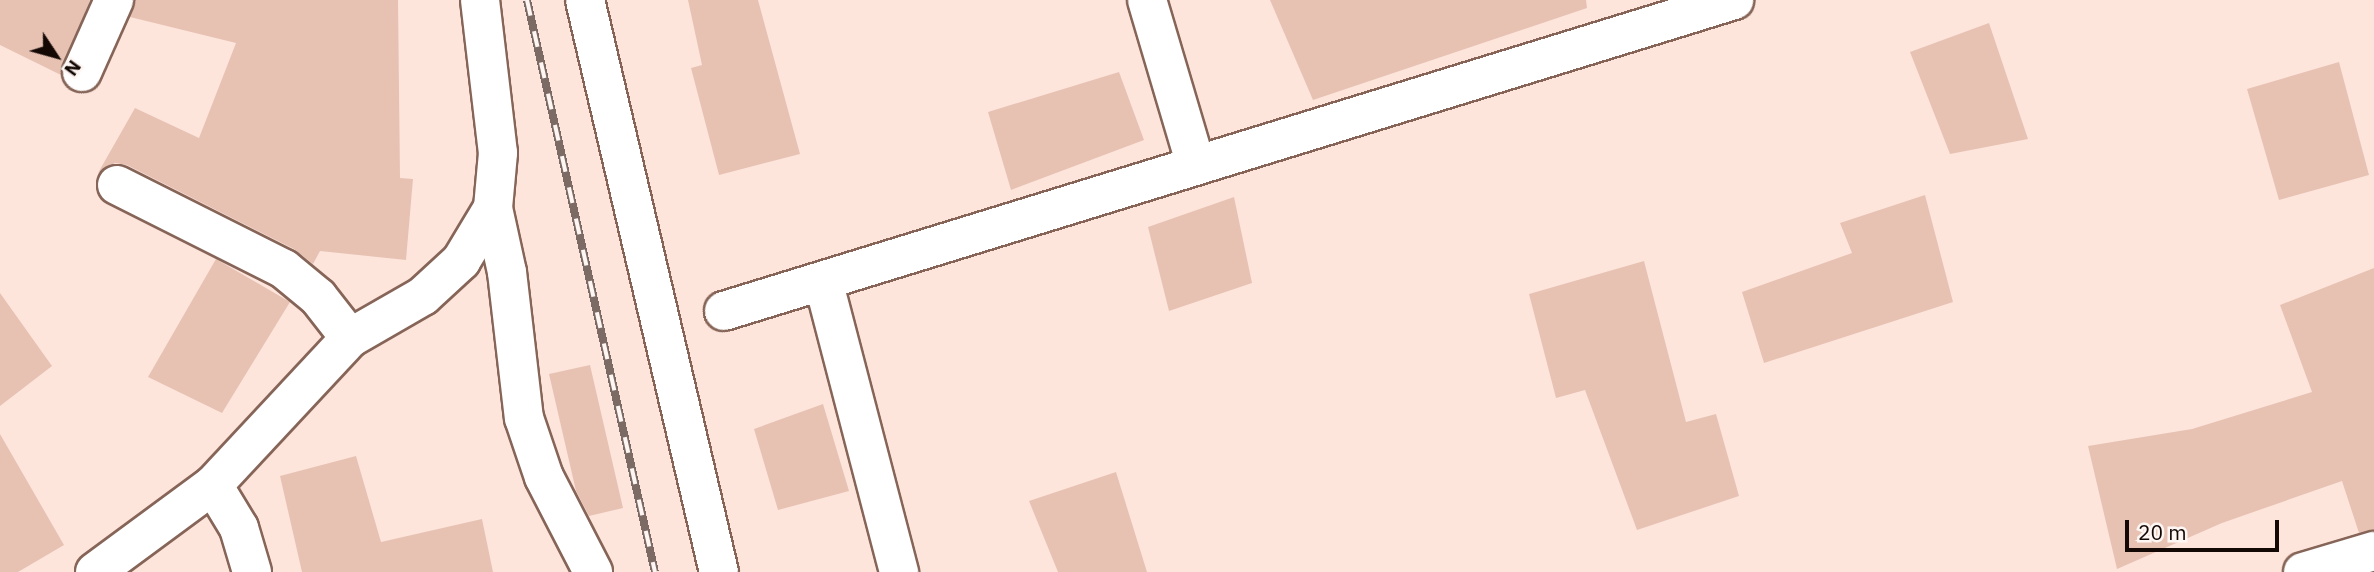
<!DOCTYPE html>
<style>
body{margin:0}
#map{position:relative;width:2374px;height:572px;overflow:hidden;background:#fde5dc;font-family:"IBM Plex Sans",sans-serif}
div>[style]{position:absolute}
.building>*{inset:0;background:#e7c2b3}
.roads{filter:drop-shadow(2px 0 #866558) drop-shadow(-2px 0 #866558) drop-shadow(0 2px #866558) drop-shadow(0 -2px #866558)}
.minor>*{height:38px;margin:-19px;padding:0 19px;transform-origin:19px;border-radius:19px;background:#fff}
.rail>*{height:8px;margin-top:-4px;transform-origin:0;background:repeating-linear-gradient(90deg,#fef6f3 0 16px,#7c6b65 0 32px);box-sizing:border-box;border-block:2px solid #7c6b65}
span{translate:-50% -50%;white-space:nowrap;text-align:center;line-height:1.15;-webkit-text-stroke:6px #fef6f3;paint-order:stroke}
.north{position:absolute;left:21px;top:21px;width:70px;height:70px;-webkit-text-stroke:5px #fef6f3;paint-order:stroke;rotate:126deg;font-size:19px;font-weight:700;line-height:28px;text-align:center;color:#140805}
.north::after{content:'';display:block;margin:auto;width:24px;height:32px;background:#140805;clip-path:polygon(50% 0,100% 100%,50% 72%,0 100%)}
.scale{position:absolute;left:2125px;top:520px;width:154px;height:32px;box-sizing:border-box;border:4px solid #140805;border-top:0;padding-left:9px;font-size:21px;line-height:24px;white-space:nowrap;color:#140805;-webkit-text-stroke:5px #fef6f3;paint-order:stroke}
</style>
<div id="map">
<div class="building">
<i style="clip-path:polygon(0 0,90px 0,61px 75px,0 45px)"></i>
<i style="clip-path:polygon(135px 0,398px 0,400px 178px,413px 179px,406px 260px,320px 251px,313px 264px,294px 249px,127px 165px,115px 163px,98px 173px,135px 108px,199px 138px,236px 43px,130px 17px)"></i>
<i style="clip-path:polygon(688px 0,758px 0,800px 154px,719px 175px,691px 68px,702px 65px)"></i>
<i style="clip-path:polygon(1270px 0,1586px 0,1587px 8px,1313px 100px)"></i>
<i style="clip-path:polygon(1989px 23px,2028px 139px,1950px 154px,1910px 52px)"></i>
<i style="clip-path:polygon(2339px 62px,2369px 175px,2279px 200px,2247px 89px)"></i>
<i style="clip-path:polygon(1119px 72px,1144px 140px,1011px 190px,988px 112px)"></i>
<i style="clip-path:polygon(1925px 195px,1953px 302px,1764px 363px,1742px 292px,1852px 253px,1840px 223px)"></i>
<i style="clip-path:polygon(1234px 197px,1252px 283px,1169px 311px,1148px 227px)"></i>
<i style="clip-path:polygon(216px 259px,290px 302px,222px 413px,148px 377px)"></i>
<i style="clip-path:polygon(1644px 261px,1686px 422px,1716px 414px,1739px 496px,1637px 530px,1585px 390px,1556px 398px,1529px 294px)"></i>
<i style="clip-path:polygon(2374px 268px,2374px 530px,2359px 533px,2342px 481px,2222px 523px,2117px 569px,2088px 446px,2192px 429px,2312px 392px,2280px 305px)"></i>
<i style="clip-path:polygon(0 293px,52px 366px,0 406px)"></i>
<i style="clip-path:polygon(590px 365px,623px 508px,589px 516px,576px 491px,549px 374px)"></i>
<i style="clip-path:polygon(823px 404px,849px 491px,778px 510px,754px 429px)"></i>
<i style="clip-path:polygon(0 434px,64px 545px,18px 572px,0 572px)"></i>
<i style="clip-path:polygon(356px 456px,381px 542px,482px 519px,493px 572px,302px 572px,280px 476px)"></i>
<i style="clip-path:polygon(1116px 472px,1147px 572px,1058px 572px,1029px 501px)"></i>
</div>
<div class="roads">
<div class="minor">
<i style="left:480px;top:0;width:154px;rotate:83.3deg"></i>
<i style="left:498px;top:153px;width:55px;rotate:95.2deg"></i>
<i style="left:493px;top:208px;width:66px;rotate:77.7deg"></i>
<i style="left:507px;top:272px;width:147px;rotate:83.4deg"></i>
<i style="left:524px;top:418px;width:62px;rotate:71.3deg"></i>
<i style="left:544px;top:477px;width:107px;rotate:62.7deg"></i>
<i style="left:585px;top:0;width:587px;rotate:76.82deg"></i>
<i style="left:1147px;top:0;width:172px;rotate:73.5deg"></i>
<i style="left:82px;top:72px;width:79px;rotate:-66deg"></i>
<i style="left:117px;top:185px;width:187px;rotate:26.7deg"></i>
<i style="left:284px;top:269px;width:44px;rotate:39.5deg"></i>
<i style="left:318px;top:297px;width:52px;rotate:52deg"></i>
<i style="left:824px;top:284px;width:298px;rotate:75.4deg"></i>
<i style="left:724px;top:311px;width:1057px;rotate:-17.11deg"></i>
<i style="left:213px;top:485px;width:50px;rotate:58.8deg"></i>
<i style="left:239px;top:528px;width:46px;rotate:73.5deg"></i>
<i style="left:95px;top:572px;width:147px;rotate:-36.4deg"></i>
<i style="left:213px;top:485px;width:201px;rotate:-47deg"></i>
<i style="left:350px;top:338px;width:84px;rotate:-29.9deg"></i>
<i style="left:423px;top:296px;width:52px;rotate:-42.6deg"></i>
<i style="left:461px;top:261px;width:62px;rotate:-58.9deg"></i>
<i style="left:2303px;top:572px;width:74px;rotate:-16.5deg"></i>
</div>
</div>
<div class="rail">
<i style="left:527px;top:0;width:586px;rotate:77.39deg"></i>
</div>
<div class="north">N</div>
<div class="scale">20 m</div>
</div>
